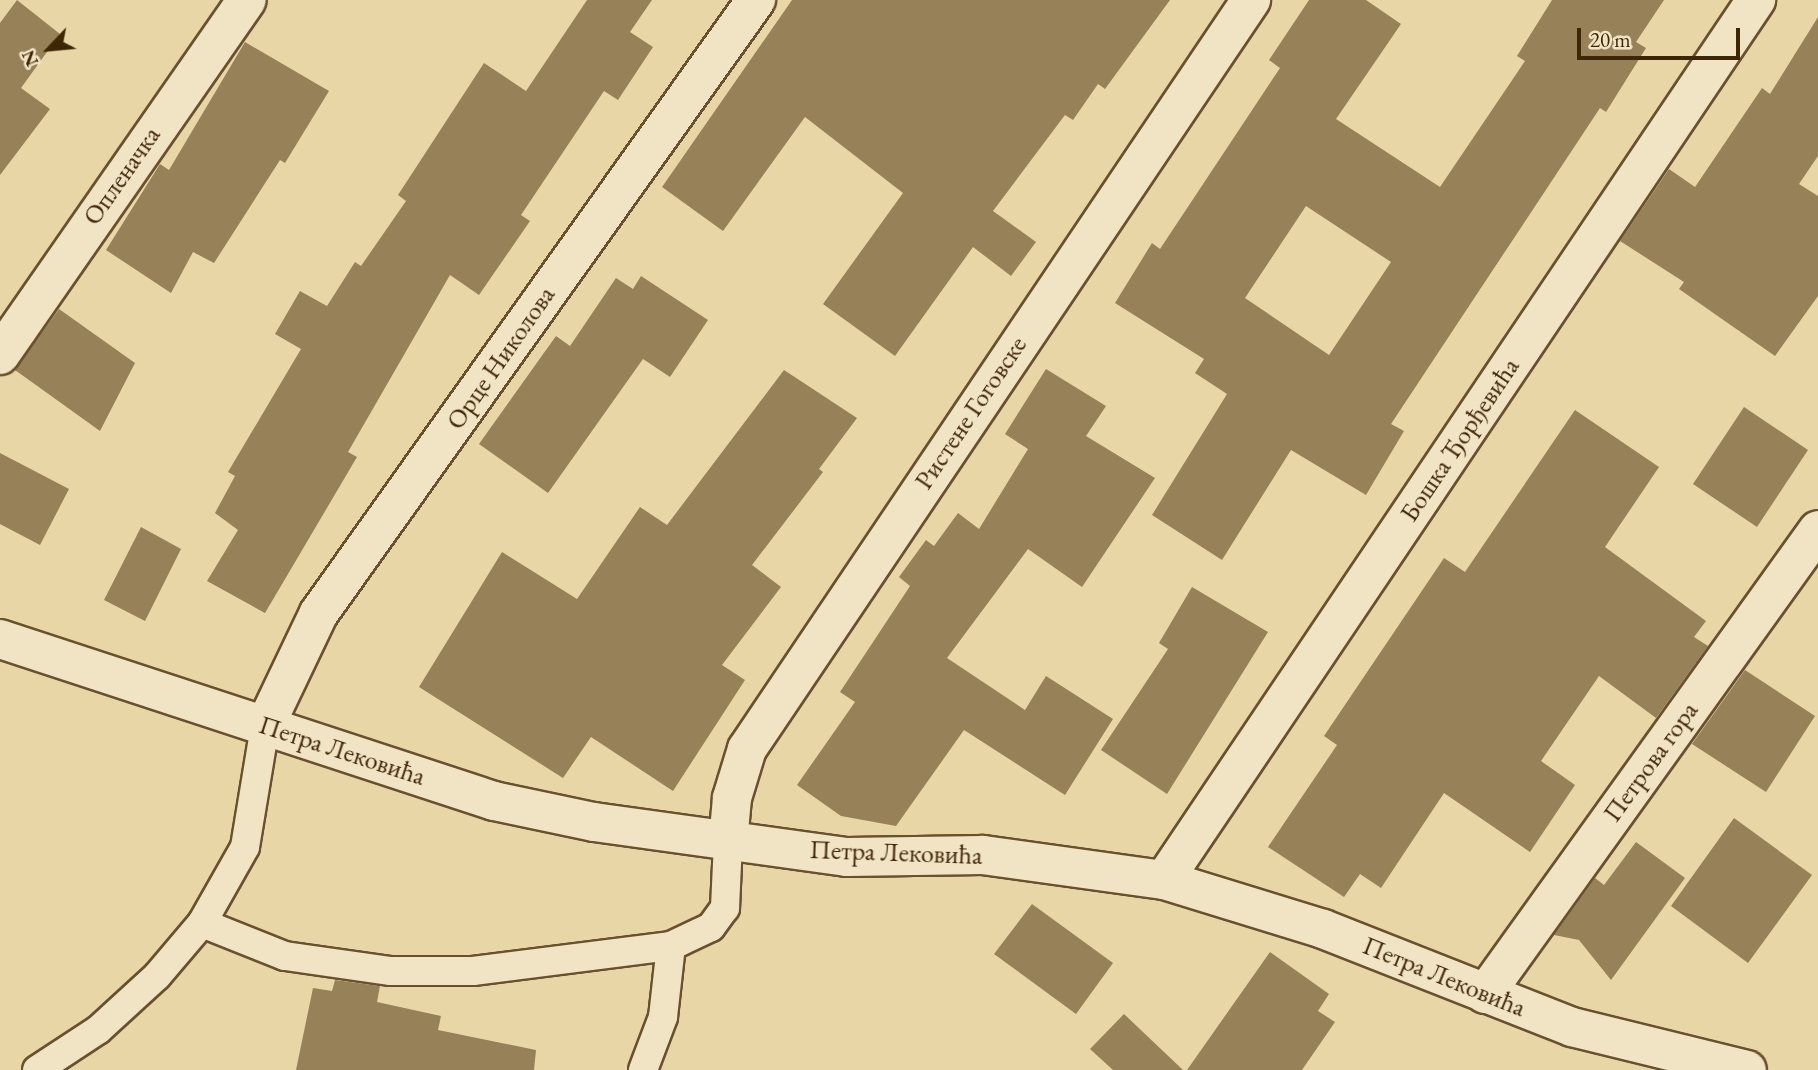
<!DOCTYPE html>
<meta charset="utf-8">
<style>
body{margin:0}
#map{position:relative;width:1818px;height:1070px;overflow:hidden;background:#e9d6a6;font-family:"EB Garamond",serif}
div>[style]{position:absolute}
.building>*{inset:0;background:#978159}
.roads{filter:drop-shadow(2px 0 #69512e) drop-shadow(-2px 0 #69512e) drop-shadow(0 2px #69512e) drop-shadow(0 -2px #69512e)}
.lane>*{height:28px;margin:-14px;padding:0 14px;transform-origin:14px;border-radius:14px;background:#f1e4c5}
.street>*{height:38px;margin:-19px;padding:0 19px;transform-origin:19px;border-radius:19px;background:#f1e4c5}
span{translate:-50% -50%;white-space:nowrap;text-align:center;line-height:1.15;-webkit-text-stroke:5px #f1e4c5;paint-order:stroke}
.street-label{font-size:26px;color:#3e2506}
.north{position:absolute;left:14px;top:14px;width:70px;height:70px;-webkit-text-stroke:5px #f1e4c5;paint-order:stroke;rotate:244deg;font-size:19px;font-weight:700;line-height:28px;text-align:center;color:#3e2506}
.north::after{content:'';display:block;margin:auto;width:24px;height:32px;background:#3e2506;clip-path:polygon(50% 0,100% 100%,50% 72%,0 100%)}
.scale{position:absolute;left:1577px;top:28px;width:163px;height:32px;box-sizing:border-box;border:4px solid #3e2506;border-top:0;padding-left:9px;font-size:21px;line-height:24px;white-space:nowrap;color:#3e2506;-webkit-text-stroke:5px #f1e4c5;paint-order:stroke}
</style>
<div id="map">
<div class="building">
<i style="clip-path:polygon(17px 0,60px 34px,21px 88px,50px 109px,0 175px,0 23px)"></i>
<i style="clip-path:polygon(587px 0,652px 0,630px 32px,653px 47px,618px 100px,604px 91px,521px 215px,530px 221px,479px 295px,450px 275px,348px 452px,357px 457px,265px 613px,207px 581px,238px 530px,215px 513px,235px 476px,228px 472px,301px 349px,275px 334px,300px 291px,327px 306px,355px 262px,361px 266px,406px 201px,398px 195px,484px 63px,526px 91px)"></i>
<i style="clip-path:polygon(792px 0,1170px 0,1105px 89px,1098px 84px,1073px 120px,1065px 115px,993px 211px,1036px 242px,1011px 276px,973px 247px,895px 356px,823px 304px,903px 193px,805px 117px,723px 231px,662px 187px)"></i>
<i style="clip-path:polygon(evenodd,1309px 0,1366px 0,1401px 24px,1336px 119px,1440px 187px,1525px 61px,1517px 56px,1552px 0,1664px 0,1636px 42px,1646px 48px,1606px 112px,1600px 108px,1391px 424px,1404px 431px,1366px 495px,1291px 450px,1222px 560px,1152px 515px,1227px 394px,1195px 373px,1204px 359px,1115px 303px,1152px 243px,1160px 249px,1280px 68px,1269px 60px,1309px 0,1306px 206px,1391px 262px,1329px 355px,1245px 298px,1306px 206px)"></i>
<i style="clip-path:polygon(1818px 17px,1818px 156px,1799px 184px,1818px 196px,1818px 296px,1775px 356px,1679px 289px,1684px 282px,1620px 241px,1669px 169px,1695px 187px,1762px 88px,1770px 94px)"></i>
<i style="clip-path:polygon(245px 42px,329px 91px,285px 163px,280px 160px,214px 263px,193px 252px,171px 293px,106px 250px,160px 164px,169px 170px)"></i>
<i style="clip-path:polygon(641px 276px,708px 320px,670px 377px,643px 359px,548px 493px,479px 444px,556px 336px,570px 346px,616px 278px,633px 289px)"></i>
<i style="clip-path:polygon(59px 309px,135px 363px,100px 431px,15px 370px)"></i>
<i style="clip-path:polygon(1046px 369px,1106px 406px,1086px 436px,1155px 478px,1082px 587px,1028px 549px,947px 658px,1025px 710px,1046px 676px,1113px 719px,1065px 795px,964px 730px,896px 826px,841px 816px,797px 785px,855px 702px,840px 692px,910px 586px,899px 577px,926px 540px,934px 546px,958px 513px,979px 529px,1028px 449px,1005px 434px)"></i>
<i style="clip-path:polygon(784px 370px,857px 418px,819px 469px,823px 472px,752px 565px,781px 587px,722px 665px,745px 680px,673px 791px,591px 737px,563px 778px,419px 687px,502px 552px,577px 599px,640px 507px,667px 525px)"></i>
<i style="clip-path:polygon(1744px 407px,1808px 450px,1757px 527px,1693px 484px)"></i>
<i style="clip-path:polygon(1575px 410px,1659px 467px,1605px 547px,1706px 621px,1694px 637px,1708px 646px,1656px 718px,1599px 676px,1541px 761px,1575px 785px,1530px 852px,1444px 793px,1381px 888px,1360px 874px,1344px 897px,1268px 847px,1337px 745px,1324px 736px,1444px 558px,1465px 572px)"></i>
<i style="clip-path:polygon(0 453px,69px 489px,40px 545px,0 524px)"></i>
<i style="clip-path:polygon(141px 527px,181px 549px,145px 621px,104px 600px)"></i>
<i style="clip-path:polygon(1192px 587px,1268px 632px,1167px 794px,1101px 750px,1168px 649px,1159px 643px)"></i>
<i style="clip-path:polygon(1745px 670px,1815px 716px,1766px 792px,1692px 744px)"></i>
<i style="clip-path:polygon(1734px 818px,1812px 875px,1748px 963px,1671px 906px)"></i>
<i style="clip-path:polygon(1636px 842px,1685px 878px,1611px 980px,1579px 940px,1554px 935px,1595px 878px,1604px 885px)"></i>
<i style="clip-path:polygon(1032px 904px,1113px 963px,1076px 1014px,994px 954px)"></i>
<i style="clip-path:polygon(1270px 952px,1329px 994px,1318px 1011px,1335px 1022px,1302px 1070px,1187px 1070px)"></i>
<i style="clip-path:polygon(335px 980px,380px 986px,377px 1002px,441px 1016px,438px 1030px,536px 1050px,534px 1070px,296px 1070px,313px 988px,332px 991px)"></i>
<i style="clip-path:polygon(1124px 1014px,1183px 1070px,1113px 1070px,1090px 1049px)"></i>
</div>
<div class="roads">
<div class="lane">
<i style="left:202px;top:923px;width:89px;rotate:21.7deg"></i>
<i style="left:285px;top:956px;width:107px;rotate:8.1deg"></i>
<i style="left:391px;top:971px;width:82px"></i>
<i style="left:473px;top:971px;width:200px;rotate:-7.2deg"></i>
<i style="left:671px;top:946px;width:44px;rotate:-25.4deg"></i>
<i style="left:711px;top:927px;width:24px;rotate:-54deg"></i>
<i style="left:725px;top:908px;width:66px;rotate:-87.4deg"></i>
<i style="left:37px;top:1070px;width:73px;rotate:-33.3deg"></i>
<i style="left:98px;top:1030px;width:80px;rotate:-42.5deg"></i>
<i style="left:157px;top:976px;width:70px;rotate:-49.7deg"></i>
<i style="left:202px;top:923px;width:87px;rotate:-60.5deg"></i>
<i style="left:245px;top:847px;width:123px;rotate:-80.6deg"></i>
<i style="left:643px;top:1070px;width:57px;rotate:-69.3deg"></i>
<i style="left:663px;top:1017px;width:71px;rotate:-83.6deg"></i>
</div>
<div class="street">
<i style="left:0;top:355px;width:432px;rotate:-55.2deg"></i>
<i style="left:0;top:639px;width:520px;rotate:18.16deg"></i>
<i style="left:494px;top:801px;width:102px;rotate:11.9deg"></i>
<i style="left:594px;top:822px;width:255px;rotate:7.9deg"></i>
<i style="left:847px;top:857px;width:136px;rotate:-0.8deg"></i>
<i style="left:983px;top:855px;width:183px;rotate:7.9deg"></i>
<i style="left:1164px;top:880px;width:166px;rotate:17.1deg"></i>
<i style="left:1323px;top:929px;width:268px;rotate:21.5deg"></i>
<i style="left:1572px;top:1027px;width:180px;rotate:13.8deg"></i>
<i style="left:265px;top:726px;width:125px;rotate:-64.5deg"></i>
<i style="left:319px;top:613px;width:753px;rotate:-54.52deg"></i>
<i style="left:728px;top:842px;width:44px;rotate:-84.8deg"></i>
<i style="left:732px;top:798px;width:51px;rotate:-73deg"></i>
<i style="left:747px;top:749px;width:903px;rotate:-56.06deg"></i>
<i style="left:1164px;top:880px;width:1061px;rotate:-56.07deg"></i>
<i style="left:1485px;top:994px;width:571px;rotate:-54.33deg"></i>
</div>
</div>
<div class="street-label">
<span style="left:122px;top:176px;rotate:-55deg">Опленачка</span>
<span style="left:501px;top:358px;rotate:-55deg">Орце Николова</span>
<span style="left:971px;top:413px;rotate:-56deg">Ристене Гоговске</span>
<span style="left:1460px;top:440px;rotate:-56deg">Бошка Ђорђевића</span>
<span style="left:342px;top:751px;rotate:18deg">Петра Лековића</span>
<span style="left:1651px;top:762px;rotate:-54deg">Петрова гора</span>
<span style="left:896px;top:853px;rotate:2deg">Петра Лековића</span>
<span style="left:1444px;top:977px;rotate:22deg">Петра Лековића</span>
</div>
<div class="north">N</div>
<div class="scale">20 m</div>
</div>
